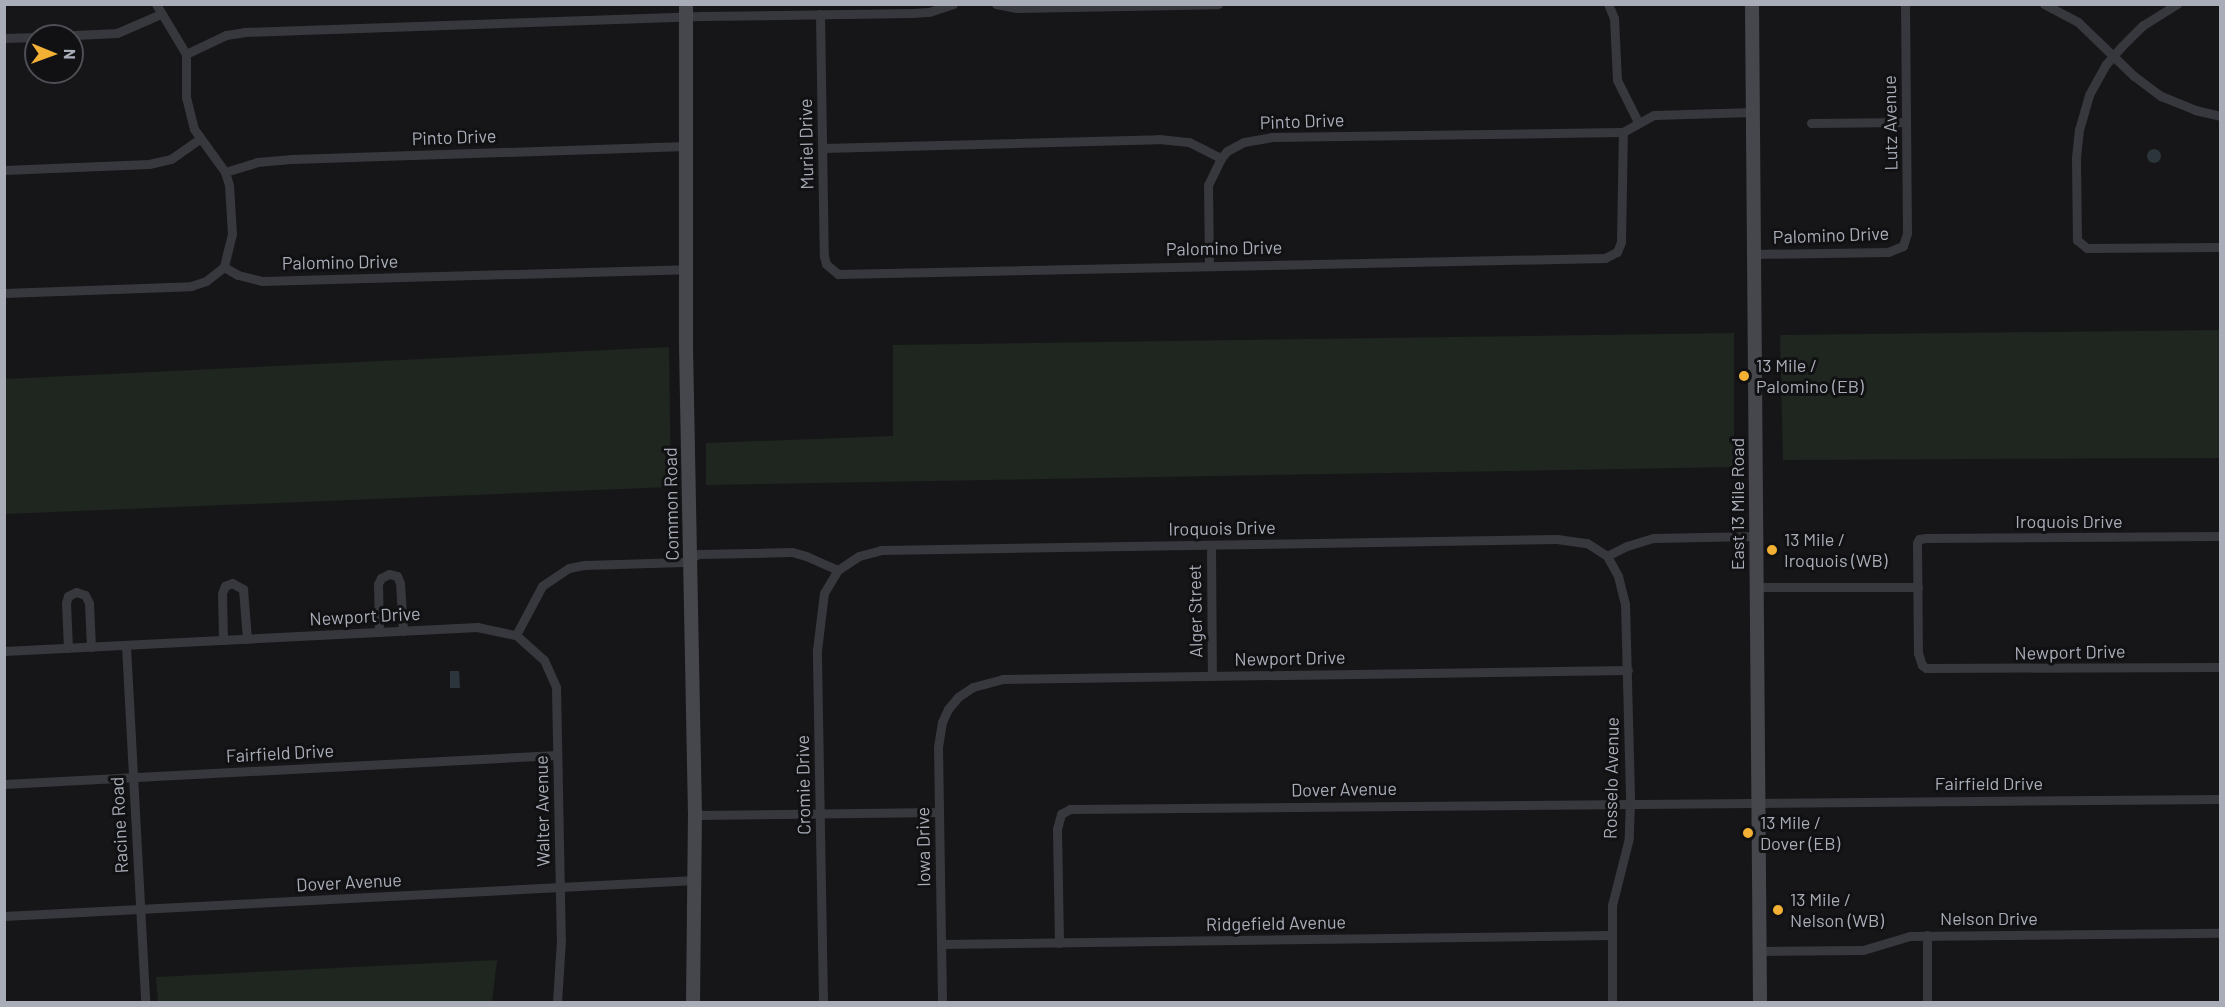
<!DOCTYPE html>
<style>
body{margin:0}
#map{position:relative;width:2225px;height:1007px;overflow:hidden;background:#161618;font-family:Barlow,sans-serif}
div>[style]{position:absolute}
.green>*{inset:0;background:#1e261f}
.water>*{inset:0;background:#2c353c}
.round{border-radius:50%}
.street>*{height:9px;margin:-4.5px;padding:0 4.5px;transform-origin:4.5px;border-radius:4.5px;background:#37383d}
.secondary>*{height:14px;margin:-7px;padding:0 7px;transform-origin:7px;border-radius:7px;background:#45474d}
.dots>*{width:16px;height:16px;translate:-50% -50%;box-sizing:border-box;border:3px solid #111113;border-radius:50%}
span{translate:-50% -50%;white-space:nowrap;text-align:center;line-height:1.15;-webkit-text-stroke:6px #111113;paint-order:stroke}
.street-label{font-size:18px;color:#a8adb8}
.poi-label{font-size:18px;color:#a8adb8}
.left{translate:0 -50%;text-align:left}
.frame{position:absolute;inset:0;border:6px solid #a8adb8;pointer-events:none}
.north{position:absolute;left:24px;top:24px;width:60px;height:60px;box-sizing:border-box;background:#111113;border:2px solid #4d4f55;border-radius:50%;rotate:91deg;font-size:16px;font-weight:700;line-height:24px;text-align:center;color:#a8adb8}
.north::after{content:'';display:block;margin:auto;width:21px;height:27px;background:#f2b134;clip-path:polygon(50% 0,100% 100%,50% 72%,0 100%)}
</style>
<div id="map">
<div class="green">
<i style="clip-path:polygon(2220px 330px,2220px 458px,1783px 460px,1780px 335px)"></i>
<i style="clip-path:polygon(1734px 333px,1734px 467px,706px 485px,706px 443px,893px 436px,893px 345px)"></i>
<i style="clip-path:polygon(669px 347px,671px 487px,5px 514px,5px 379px)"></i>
<i style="clip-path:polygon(497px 960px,492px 1002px,158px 1002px,156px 977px)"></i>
</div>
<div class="water">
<i class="round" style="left:2147px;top:149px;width:14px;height:14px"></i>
<i style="clip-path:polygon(450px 671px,459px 671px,460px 688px,450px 688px)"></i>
</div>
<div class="street">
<i style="left:156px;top:4px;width:58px;rotate:59deg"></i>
<i style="left:186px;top:54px;width:43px;rotate:90deg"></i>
<i style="left:186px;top:97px;width:33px;rotate:76deg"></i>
<i style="left:194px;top:129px;width:53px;rotate:54.2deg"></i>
<i style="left:225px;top:172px;width:14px;rotate:73deg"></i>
<i style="left:229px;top:185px;width:49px;rotate:86.5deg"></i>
<i style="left:232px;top:234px;width:34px;rotate:104deg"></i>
<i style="left:996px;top:4px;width:21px;rotate:11deg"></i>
<i style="left:1017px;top:8px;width:201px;rotate:-1.1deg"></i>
<i style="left:1608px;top:4px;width:15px;rotate:67deg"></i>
<i style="left:1614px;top:18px;width:62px;rotate:87.2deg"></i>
<i style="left:1617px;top:80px;width:47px;rotate:63.4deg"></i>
<i style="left:2044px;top:4px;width:38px;rotate:28deg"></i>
<i style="left:2078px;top:22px;width:78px;rotate:44deg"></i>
<i style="left:2134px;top:76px;width:34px;rotate:37deg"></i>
<i style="left:2161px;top:96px;width:37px;rotate:22deg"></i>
<i style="left:2195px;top:110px;width:26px;rotate:13deg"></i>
<i style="left:2177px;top:4px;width:40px;rotate:148deg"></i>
<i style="left:2143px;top:25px;width:31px;rotate:135deg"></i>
<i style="left:2121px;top:47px;width:23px;rotate:131deg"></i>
<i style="left:2106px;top:64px;width:35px;rotate:119deg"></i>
<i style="left:2089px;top:95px;width:35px;rotate:106deg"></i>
<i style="left:2079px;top:129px;width:30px;rotate:96deg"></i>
<i style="left:2076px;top:159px;width:81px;rotate:89.3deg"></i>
<i style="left:2077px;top:240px;width:13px;rotate:39deg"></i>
<i style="left:2087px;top:248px;width:133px;rotate:-0.4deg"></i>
<i style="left:820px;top:14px;width:242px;rotate:89.1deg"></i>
<i style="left:824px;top:256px;width:8px;rotate:76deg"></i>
<i style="left:826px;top:264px;width:16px;rotate:40deg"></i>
<i style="left:838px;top:274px;width:767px;rotate:-1.2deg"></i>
<i style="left:1605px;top:258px;width:13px;rotate:-27deg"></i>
<i style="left:1617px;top:252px;width:11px;rotate:-68deg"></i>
<i style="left:1621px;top:242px;width:110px;rotate:-89deg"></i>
<i style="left:54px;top:36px;width:63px;rotate:-2.7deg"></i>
<i style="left:117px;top:33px;width:48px;rotate:-23.4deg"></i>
<i style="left:4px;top:38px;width:32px;rotate:-2deg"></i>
<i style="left:186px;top:54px;width:44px;rotate:-25.4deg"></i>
<i style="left:226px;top:35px;width:18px;rotate:-9deg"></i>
<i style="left:244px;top:32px;width:458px;rotate:-2deg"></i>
<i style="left:702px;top:16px;width:211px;rotate:-0.8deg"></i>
<i style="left:913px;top:13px;width:16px;rotate:-4deg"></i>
<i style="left:929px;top:12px;width:25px;rotate:-18deg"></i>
<i style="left:1811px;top:123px;width:95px;rotate:-0.6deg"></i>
<i style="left:823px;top:148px;width:336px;rotate:-1.5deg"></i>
<i style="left:1159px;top:139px;width:30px;rotate:6deg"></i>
<i style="left:1189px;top:142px;width:36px;rotate:27deg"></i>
<i style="left:4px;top:170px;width:145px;rotate:-2.4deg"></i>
<i style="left:149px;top:164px;width:23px;rotate:-13deg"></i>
<i style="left:171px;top:159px;width:35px;rotate:-35deg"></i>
<i style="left:225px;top:172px;width:34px;rotate:-17deg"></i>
<i style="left:257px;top:162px;width:36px;rotate:-5deg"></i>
<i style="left:293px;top:159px;width:393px;rotate:-1.9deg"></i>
<i style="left:1754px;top:254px;width:134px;rotate:-0.9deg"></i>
<i style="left:1888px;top:252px;width:16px;rotate:-22deg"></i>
<i style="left:1903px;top:246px;width:14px;rotate:-73deg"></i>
<i style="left:1907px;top:233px;width:229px;rotate:-90.5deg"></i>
<i style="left:1209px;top:265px;width:80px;rotate:-90.7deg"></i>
<i style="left:1208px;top:185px;width:30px;rotate:-64deg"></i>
<i style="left:1221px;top:158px;width:9px;rotate:-49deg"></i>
<i style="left:1227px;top:151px;width:19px;rotate:-28deg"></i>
<i style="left:1244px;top:142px;width:27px;rotate:-10deg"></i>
<i style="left:1271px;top:137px;width:352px;rotate:-0.8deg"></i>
<i style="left:1623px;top:132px;width:35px;rotate:-29deg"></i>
<i style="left:1654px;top:115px;width:98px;rotate:-1.8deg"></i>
<i style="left:224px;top:267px;width:16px;rotate:30deg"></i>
<i style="left:238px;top:275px;width:25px;rotate:14deg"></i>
<i style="left:262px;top:281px;width:424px;rotate:-1.6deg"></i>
<i style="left:4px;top:293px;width:187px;rotate:-2.1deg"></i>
<i style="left:191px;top:286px;width:16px;rotate:-18deg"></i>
<i style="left:206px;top:281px;width:23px;rotate:-38deg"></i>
<i style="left:2220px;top:536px;width:294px;rotate:179.6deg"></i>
<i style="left:1926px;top:538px;width:7px;rotate:172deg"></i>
<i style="left:1919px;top:539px;width:4px;rotate:117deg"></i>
<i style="left:1917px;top:543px;width:110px;rotate:89.5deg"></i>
<i style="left:1918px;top:653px;width:13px;rotate:72deg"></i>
<i style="left:1922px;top:665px;width:5px;rotate:37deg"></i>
<i style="left:1926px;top:668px;width:294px;rotate:-0.2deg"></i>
<i style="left:1211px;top:545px;width:131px;rotate:89.6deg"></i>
<i style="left:1607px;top:556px;width:23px;rotate:61deg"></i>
<i style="left:1618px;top:576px;width:29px;rotate:76deg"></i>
<i style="left:1625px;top:604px;width:197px;rotate:88.5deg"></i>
<i style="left:1630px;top:801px;width:37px;rotate:92deg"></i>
<i style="left:1629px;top:838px;width:69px;rotate:104.2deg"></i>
<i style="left:1612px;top:905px;width:97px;rotate:90deg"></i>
<i style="left:1756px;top:587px;width:162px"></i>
<i style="left:379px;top:632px;width:48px;rotate:-91.2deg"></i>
<i style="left:378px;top:584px;width:7px;rotate:-63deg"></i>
<i style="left:381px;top:578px;width:9px;rotate:-27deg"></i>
<i style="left:389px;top:574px;width:8px;rotate:14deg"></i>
<i style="left:397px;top:576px;width:8px;rotate:67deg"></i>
<i style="left:400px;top:583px;width:48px;rotate:86.4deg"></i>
<i style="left:516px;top:635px;width:55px;rotate:-62deg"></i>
<i style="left:542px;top:586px;width:32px;rotate:-34deg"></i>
<i style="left:569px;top:568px;width:16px;rotate:-11deg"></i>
<i style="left:585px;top:565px;width:98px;rotate:-1.8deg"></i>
<i style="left:683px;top:562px;width:18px;rotate:-27deg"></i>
<i style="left:699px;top:554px;width:93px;rotate:-1.2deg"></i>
<i style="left:792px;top:552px;width:15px;rotate:16deg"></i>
<i style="left:806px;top:556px;width:35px;rotate:24deg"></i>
<i style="left:838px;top:570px;width:25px;rotate:-34deg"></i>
<i style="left:859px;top:556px;width:23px;rotate:-15deg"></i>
<i style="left:881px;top:550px;width:676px;rotate:-0.93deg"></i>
<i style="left:1557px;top:539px;width:30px;rotate:8deg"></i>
<i style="left:1587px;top:543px;width:24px;rotate:33deg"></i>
<i style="left:1607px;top:556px;width:22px;rotate:-27deg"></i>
<i style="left:1627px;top:546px;width:28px;rotate:-17deg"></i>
<i style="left:1654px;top:538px;width:102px;rotate:-1.1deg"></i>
<i style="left:223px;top:640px;width:47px;rotate:-91.2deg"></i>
<i style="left:222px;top:593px;width:8px;rotate:-67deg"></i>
<i style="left:225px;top:586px;width:8px;rotate:-23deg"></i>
<i style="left:232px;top:583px;width:13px;rotate:29deg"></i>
<i style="left:243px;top:589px;width:50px;rotate:85.4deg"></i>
<i style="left:126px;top:646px;width:357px;rotate:86.9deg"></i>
<i style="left:68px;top:648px;width:45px;rotate:-92.5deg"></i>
<i style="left:66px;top:603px;width:7px;rotate:-74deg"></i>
<i style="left:68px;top:596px;width:9px;rotate:-27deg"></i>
<i style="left:76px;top:592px;width:9px;rotate:18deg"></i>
<i style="left:85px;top:595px;width:9px;rotate:63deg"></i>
<i style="left:89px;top:603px;width:44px;rotate:87.4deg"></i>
<i style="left:4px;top:651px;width:474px;rotate:-2.9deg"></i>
<i style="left:477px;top:627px;width:40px;rotate:12deg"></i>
<i style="left:516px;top:635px;width:38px;rotate:42deg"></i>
<i style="left:544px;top:660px;width:30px;rotate:66deg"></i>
<i style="left:556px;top:687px;width:253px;rotate:88.9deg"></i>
<i style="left:561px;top:940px;width:62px;rotate:93.7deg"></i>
<i style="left:4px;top:784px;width:554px;rotate:-3deg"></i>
<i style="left:695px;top:815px;width:244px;rotate:-0.7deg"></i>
<i style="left:4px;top:916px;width:692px;rotate:-2.98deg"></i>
<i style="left:1927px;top:935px;width:67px;rotate:90deg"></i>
<i style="left:1059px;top:943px;width:114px;rotate:-91deg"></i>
<i style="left:1057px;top:829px;width:16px;rotate:-75deg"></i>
<i style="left:1061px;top:814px;width:10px;rotate:-29deg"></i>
<i style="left:1070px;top:809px;width:1150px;rotate:-0.5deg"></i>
<i style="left:941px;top:944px;width:670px;rotate:-0.77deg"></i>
<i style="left:1760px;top:951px;width:103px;rotate:-0.6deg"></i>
<i style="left:1863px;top:950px;width:49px;rotate:-16.6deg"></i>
<i style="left:1910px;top:936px;width:310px;rotate:-0.6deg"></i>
<i style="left:823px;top:1002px;width:352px;rotate:-91deg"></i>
<i style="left:817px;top:650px;width:57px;rotate:-83deg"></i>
<i style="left:824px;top:593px;width:27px;rotate:-59deg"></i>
<i style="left:942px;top:1002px;width:255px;rotate:-90.9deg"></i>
<i style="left:938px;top:747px;width:25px;rotate:-81deg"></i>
<i style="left:942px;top:722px;width:14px;rotate:-65deg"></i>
<i style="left:948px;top:709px;width:16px;rotate:-50deg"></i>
<i style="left:958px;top:697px;width:18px;rotate:-34deg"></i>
<i style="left:973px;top:687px;width:31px;rotate:-15deg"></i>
<i style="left:1003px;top:679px;width:625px;rotate:-0.83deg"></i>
</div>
<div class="secondary">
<i style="left:686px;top:4px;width:343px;rotate:90deg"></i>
<i style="left:686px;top:347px;width:465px;rotate:88.9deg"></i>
<i style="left:695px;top:812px;width:190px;rotate:90.6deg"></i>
<i style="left:1752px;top:4px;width:998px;rotate:89.54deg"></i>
</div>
<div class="dots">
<i style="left:1744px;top:376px;background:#f2b134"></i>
<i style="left:1772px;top:550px;background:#f2b134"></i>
<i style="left:1748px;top:833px;background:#f2b134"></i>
<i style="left:1778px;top:910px;background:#f2b134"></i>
</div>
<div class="street-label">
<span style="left:1302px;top:121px;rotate:-2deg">Pinto Drive</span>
<span style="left:1890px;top:123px;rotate:-91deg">Lutz Avenue</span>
<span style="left:454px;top:137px;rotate:-2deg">Pinto Drive</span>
<span style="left:806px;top:144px;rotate:-91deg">Muriel Drive</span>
<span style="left:1831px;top:235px;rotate:-2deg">Palomino Drive</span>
<span style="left:1224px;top:248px;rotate:-1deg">Palomino Drive</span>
<span style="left:340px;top:262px;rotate:-1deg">Palomino Drive</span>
<span style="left:671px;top:504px;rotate:-91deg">Common Road</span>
<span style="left:1737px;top:504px;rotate:-90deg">East 13 Mile Road</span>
<span style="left:2069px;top:521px">Iroquois Drive</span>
<span style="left:1222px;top:528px;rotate:-1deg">Iroquois Drive</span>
<span style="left:1195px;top:611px;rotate:-91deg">Alger Street</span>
<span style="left:365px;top:616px;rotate:-3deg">Newport Drive</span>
<span style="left:2070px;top:652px;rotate:-1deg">Newport Drive</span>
<span style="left:1290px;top:658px;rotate:-1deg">Newport Drive</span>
<span style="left:280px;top:753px;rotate:-3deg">Fairfield Drive</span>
<span style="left:1611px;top:778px;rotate:-89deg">Rosselo Avenue</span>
<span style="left:1989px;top:783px">Fairfield Drive</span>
<span style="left:803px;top:785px;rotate:-91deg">Cromie Drive</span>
<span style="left:1344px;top:789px;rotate:-1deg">Dover Avenue</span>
<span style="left:542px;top:811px;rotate:-91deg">Walter Avenue</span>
<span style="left:119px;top:825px;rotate:-93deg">Racine Road</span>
<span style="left:923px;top:847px;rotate:-91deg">Iowa Drive</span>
<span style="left:349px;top:882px;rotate:-3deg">Dover Avenue</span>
<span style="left:1989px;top:918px">Nelson Drive</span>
<span style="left:1276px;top:923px;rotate:-1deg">Ridgefield Avenue</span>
</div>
<div class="poi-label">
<span class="left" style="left:1756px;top:376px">13 Mile /<br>Palomino (EB)</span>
<span class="left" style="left:1784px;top:550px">13 Mile /<br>Iroquois (WB)</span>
<span class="left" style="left:1760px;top:833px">13 Mile /<br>Dover (EB)</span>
<span class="left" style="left:1790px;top:910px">13 Mile /<br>Nelson (WB)</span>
</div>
<div class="frame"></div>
<div class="north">N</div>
</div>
